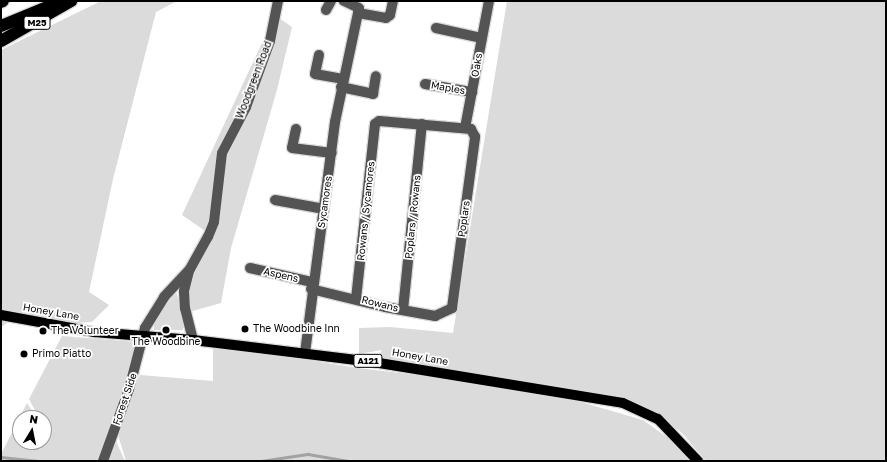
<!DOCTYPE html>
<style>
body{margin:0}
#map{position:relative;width:887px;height:462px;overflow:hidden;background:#fff;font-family:"Golos Text",sans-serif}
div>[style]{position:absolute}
.green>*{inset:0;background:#dbdbdb}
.stream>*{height:2.5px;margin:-1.25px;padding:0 1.25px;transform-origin:1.25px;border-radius:1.25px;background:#a2a2a2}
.roads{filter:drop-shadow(1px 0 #dbdbdb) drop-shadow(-1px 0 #dbdbdb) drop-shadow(0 1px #dbdbdb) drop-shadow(0 -1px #dbdbdb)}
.minor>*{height:10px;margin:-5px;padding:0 5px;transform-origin:5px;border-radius:5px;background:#545454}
.major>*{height:10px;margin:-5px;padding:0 5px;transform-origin:5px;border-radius:5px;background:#000}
.highway>*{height:12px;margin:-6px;padding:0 6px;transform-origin:6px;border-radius:6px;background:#000}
.dots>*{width:11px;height:11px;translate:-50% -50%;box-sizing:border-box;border:2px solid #fff;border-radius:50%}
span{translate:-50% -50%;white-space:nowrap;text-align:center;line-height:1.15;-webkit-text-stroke:3.5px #fff;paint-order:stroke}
.shield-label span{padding:1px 3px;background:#fff;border:1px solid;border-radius:3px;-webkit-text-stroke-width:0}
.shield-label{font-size:9px;color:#000;font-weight:700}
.street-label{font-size:10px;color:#000}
.poi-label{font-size:10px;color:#000}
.left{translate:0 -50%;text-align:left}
.frame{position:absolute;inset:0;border:2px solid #000;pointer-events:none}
.north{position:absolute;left:12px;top:410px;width:40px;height:40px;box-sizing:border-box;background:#fff;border:1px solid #999;border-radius:50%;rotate:10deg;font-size:11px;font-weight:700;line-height:16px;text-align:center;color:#000}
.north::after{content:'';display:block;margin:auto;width:14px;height:18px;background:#000;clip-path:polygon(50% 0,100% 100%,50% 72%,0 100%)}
</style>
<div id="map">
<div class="green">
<i style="clip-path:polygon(101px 1px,177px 1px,156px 12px,113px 179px,89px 292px,109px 305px,92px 322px,75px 323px,22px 313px,1px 327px,1px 50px)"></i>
<i style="clip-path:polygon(507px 1px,886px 1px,886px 461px,706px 461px,682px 433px,661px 417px,604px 395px,377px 357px,382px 350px,359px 354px,359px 328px,390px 327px,453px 333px)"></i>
<i style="clip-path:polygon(275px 15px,292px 27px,277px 90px,231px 248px,221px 303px,189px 312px,191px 272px,214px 237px,182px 215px)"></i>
<i style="clip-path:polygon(176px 292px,183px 314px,183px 330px,154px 330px,154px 321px)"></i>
<i style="clip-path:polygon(62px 336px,138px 342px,110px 428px,125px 461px,1px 461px,1px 454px,27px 403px,37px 418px,20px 418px,20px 442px,44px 442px,44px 430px,49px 436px,44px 427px,44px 418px,39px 418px,29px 399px)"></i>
<i style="clip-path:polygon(213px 345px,358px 368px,459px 380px,574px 400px,643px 420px,671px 440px,690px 461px,126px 461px,117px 432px,140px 375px,213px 381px)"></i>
</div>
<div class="stream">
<i style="left:1px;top:457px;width:37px;rotate:6deg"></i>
<i style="left:261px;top:461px;width:48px;rotate:-8.5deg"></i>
<i style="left:308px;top:454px;width:42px;rotate:9.7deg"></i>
<i style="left:403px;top:461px;width:17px"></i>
</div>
<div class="roads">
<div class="minor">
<i style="left:326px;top:10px;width:10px;rotate:-61deg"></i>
<i style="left:358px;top:13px;width:28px;rotate:10deg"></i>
<i style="left:386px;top:18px;width:5px;rotate:-37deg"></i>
<i style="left:390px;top:15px;width:14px;rotate:-78deg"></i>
<i style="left:436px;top:28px;width:46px;rotate:12.5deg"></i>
<i style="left:319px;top:55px;width:19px;rotate:102deg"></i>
<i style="left:315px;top:74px;width:28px;rotate:10deg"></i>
<i style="left:425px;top:84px;width:48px;rotate:9.7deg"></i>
<i style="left:341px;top:87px;width:33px;rotate:12deg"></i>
<i style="left:373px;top:94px;width:18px;rotate:-81deg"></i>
<i style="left:465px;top:128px;width:129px;rotate:-79.3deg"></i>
<i style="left:296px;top:129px;width:19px;rotate:102deg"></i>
<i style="left:292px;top:148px;width:40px;rotate:7.1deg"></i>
<i style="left:275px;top:200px;width:50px;rotate:10.4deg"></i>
<i style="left:250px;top:268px;width:64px;rotate:12.7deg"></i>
<i style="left:189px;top:271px;width:21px;rotate:104deg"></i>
<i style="left:184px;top:291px;width:17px;rotate:87deg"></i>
<i style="left:185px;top:308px;width:33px;rotate:76deg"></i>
<i style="left:311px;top:289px;width:76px;rotate:13.7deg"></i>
<i style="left:385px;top:307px;width:51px;rotate:10.2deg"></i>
<i style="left:435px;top:316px;width:19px;rotate:-25deg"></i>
<i style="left:452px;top:308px;width:173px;rotate:-82.3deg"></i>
<i style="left:475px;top:137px;width:9px;rotate:-117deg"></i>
<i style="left:471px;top:129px;width:92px;rotate:-175deg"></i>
<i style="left:379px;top:121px;width:5px;rotate:143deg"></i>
<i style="left:375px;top:124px;width:175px;rotate:96.2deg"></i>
<i style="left:403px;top:310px;width:187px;rotate:-84.2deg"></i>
<i style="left:305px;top:353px;width:233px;rotate:-82.6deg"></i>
<i style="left:335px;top:122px;width:116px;rotate:-78.1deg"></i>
<i style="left:359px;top:8px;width:17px;rotate:-155deg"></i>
<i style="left:103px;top:461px;width:77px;rotate:-70.1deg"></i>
<i style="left:129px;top:389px;width:63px;rotate:-75.3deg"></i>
<i style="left:145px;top:328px;width:36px;rotate:-58deg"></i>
<i style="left:164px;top:297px;width:38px;rotate:-47deg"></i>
<i style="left:190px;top:269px;width:37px;rotate:-61deg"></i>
<i style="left:208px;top:237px;width:16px;rotate:-68deg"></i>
<i style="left:214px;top:222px;width:69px;rotate:-83.4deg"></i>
<i style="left:222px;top:153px;width:52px;rotate:-62.4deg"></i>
<i style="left:246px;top:107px;width:70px;rotate:-70deg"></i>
<i style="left:270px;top:41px;width:41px;rotate:-78.7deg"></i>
</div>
<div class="major">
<i style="left:1px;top:315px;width:95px;rotate:10.4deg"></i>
<i style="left:94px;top:332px;width:99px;rotate:4.6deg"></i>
<i style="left:193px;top:340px;width:181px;rotate:7deg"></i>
<i style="left:373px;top:362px;width:253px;rotate:9.3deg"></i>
<i style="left:623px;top:403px;width:38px;rotate:25deg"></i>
<i style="left:658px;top:419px;width:58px;rotate:46.4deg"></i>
</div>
<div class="highway">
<i style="left:1px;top:2px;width:2px;rotate:-27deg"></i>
<i style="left:1px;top:26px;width:61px;rotate:-22.3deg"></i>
<i style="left:1px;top:41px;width:81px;rotate:-29.7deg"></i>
</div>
</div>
<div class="dots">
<i style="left:245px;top:329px;background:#000"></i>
<i style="left:166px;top:330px;background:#000"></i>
<i style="left:43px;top:331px;background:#000"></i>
<i style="left:24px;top:354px;background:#000"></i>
</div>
<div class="shield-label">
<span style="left:37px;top:23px">M25</span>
<span style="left:368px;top:361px">A121</span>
</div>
<div class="street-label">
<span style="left:477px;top:65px;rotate:-80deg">Oaks</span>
<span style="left:254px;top:80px;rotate:-69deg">Woodgreen Road</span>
<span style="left:448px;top:88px;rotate:10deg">Maples</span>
<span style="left:325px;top:202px;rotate:-82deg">Sycamores</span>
<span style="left:366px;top:211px;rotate:-84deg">Rowans / Sycamores</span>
<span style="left:413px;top:217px;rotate:-84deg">Poplars / Rowans</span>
<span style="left:464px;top:219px;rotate:-82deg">Poplars</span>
<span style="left:281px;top:275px;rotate:13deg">Aspens</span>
<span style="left:380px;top:304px;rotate:14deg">Rowans</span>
<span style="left:51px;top:312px;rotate:10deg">Honey Lane</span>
<span style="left:420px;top:357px;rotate:10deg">Honey Lane</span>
<span style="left:125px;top:399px;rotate:-71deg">Forest Side</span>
</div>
<div class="poi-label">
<span class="left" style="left:253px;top:329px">The Woodbine Inn</span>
<span class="left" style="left:51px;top:331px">The Volunteer</span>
<span style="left:166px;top:342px">The Woodbine</span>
<span class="left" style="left:32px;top:354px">Primo Piatto</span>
</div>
<div class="frame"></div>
<div class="north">N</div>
</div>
